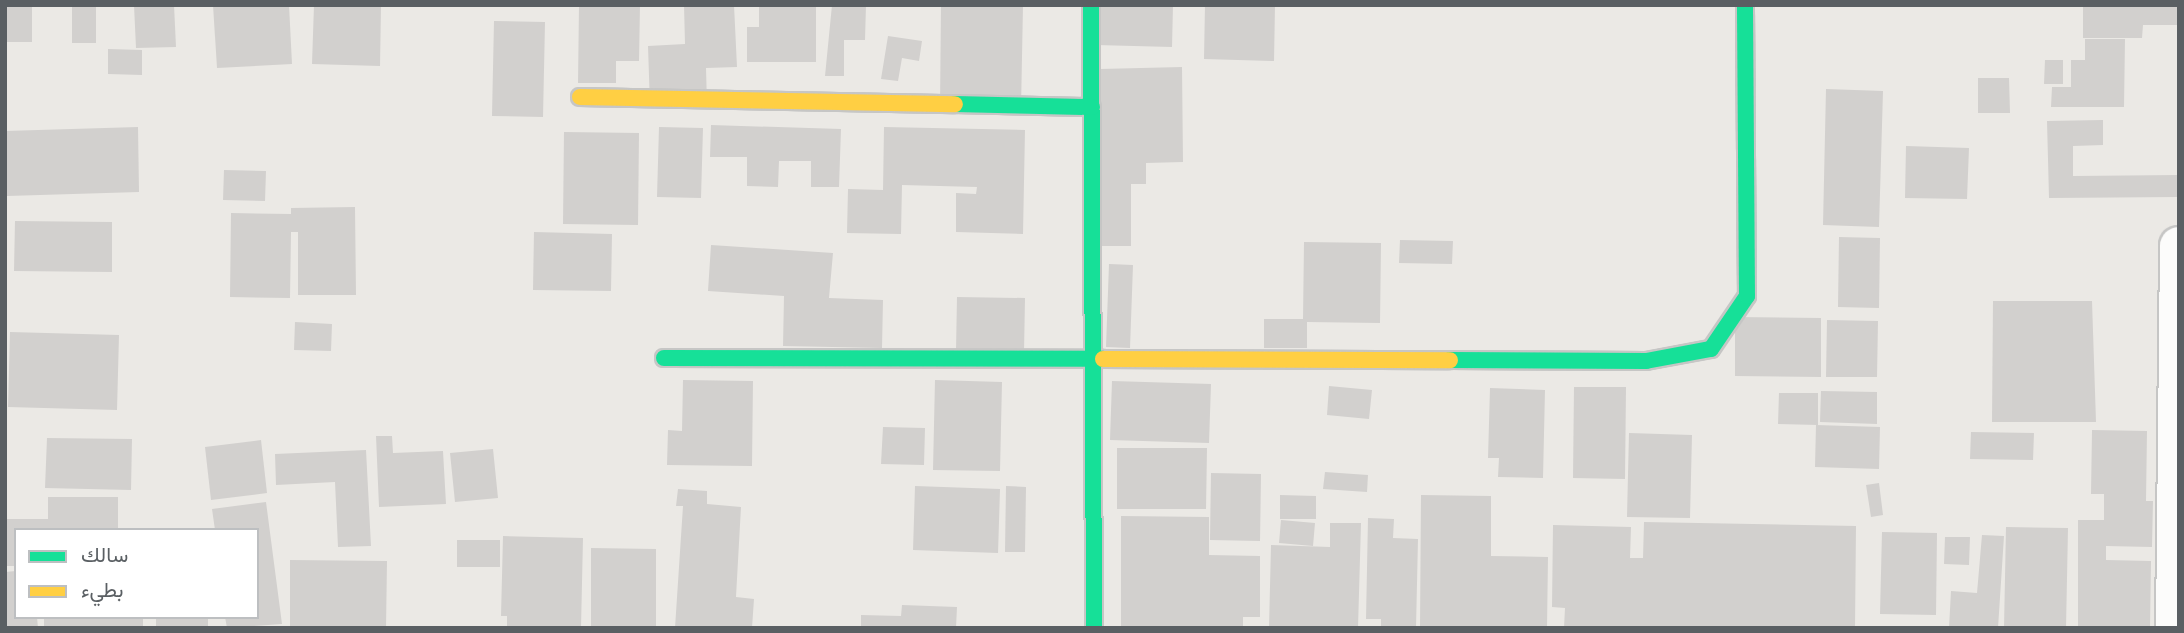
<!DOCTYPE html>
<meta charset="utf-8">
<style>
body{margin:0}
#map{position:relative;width:2184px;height:633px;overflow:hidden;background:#ebe9e5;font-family:Figtree,Vazirmatn,sans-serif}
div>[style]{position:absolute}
.building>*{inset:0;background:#d2d0ce}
.roads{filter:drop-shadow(2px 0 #c6c6c5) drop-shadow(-2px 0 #c6c6c5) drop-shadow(0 2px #c6c6c5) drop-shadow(0 -2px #c6c6c5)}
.street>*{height:38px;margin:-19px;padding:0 19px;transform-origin:19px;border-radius:19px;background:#fcfcfb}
.fast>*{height:16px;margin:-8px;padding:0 8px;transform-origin:8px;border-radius:8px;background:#16e098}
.slow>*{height:16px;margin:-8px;padding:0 8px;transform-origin:8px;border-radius:8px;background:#ffcf43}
span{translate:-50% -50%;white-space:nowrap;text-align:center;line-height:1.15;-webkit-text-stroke:5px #fff;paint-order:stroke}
.frame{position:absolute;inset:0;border:7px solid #5a5f63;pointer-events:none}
.legend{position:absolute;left:14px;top:528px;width:245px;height:91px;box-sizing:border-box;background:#fff;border:2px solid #bdbfc1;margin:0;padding:9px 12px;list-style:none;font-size:21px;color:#5a5f63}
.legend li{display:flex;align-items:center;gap:14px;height:35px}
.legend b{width:35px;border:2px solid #bdbfc1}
</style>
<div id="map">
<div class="building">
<i style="clip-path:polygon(5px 5px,32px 5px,32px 42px,5px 42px)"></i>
<i style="clip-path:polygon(72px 5px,96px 5px,96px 43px,72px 43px)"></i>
<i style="clip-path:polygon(134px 5px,174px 5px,176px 47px,136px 48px)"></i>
<i style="clip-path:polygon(213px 5px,289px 5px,292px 64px,217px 68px)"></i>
<i style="clip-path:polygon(314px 5px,381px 5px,380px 66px,312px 64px)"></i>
<i style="clip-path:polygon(579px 5px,640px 5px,639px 61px,616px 61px,616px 83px,578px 83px)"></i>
<i style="clip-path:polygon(684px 5px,734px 5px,737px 67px,706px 68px,707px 104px,650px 106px,648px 46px,685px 44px)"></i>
<i style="clip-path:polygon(759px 5px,816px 5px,816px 62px,747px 62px,747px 27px,759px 27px)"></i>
<i style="clip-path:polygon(832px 5px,866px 5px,865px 40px,844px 40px,844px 76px,825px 76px)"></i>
<i style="clip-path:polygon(941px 5px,1023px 5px,1021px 108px,940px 107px)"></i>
<i style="clip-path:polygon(1097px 5px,1173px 5px,1172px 47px,1096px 45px)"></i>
<i style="clip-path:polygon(1205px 5px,1275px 5px,1274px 61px,1204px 59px)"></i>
<i style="clip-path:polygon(2083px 5px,2179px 5px,2179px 25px,2143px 25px,2142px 38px,2083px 38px)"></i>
<i style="clip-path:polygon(494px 21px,545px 22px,543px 117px,492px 116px)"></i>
<i style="clip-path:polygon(888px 36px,922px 41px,919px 61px,902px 58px,898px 81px,881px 79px)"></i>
<i style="clip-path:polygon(2085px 39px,2125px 39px,2124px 107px,2051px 107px,2052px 87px,2071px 87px,2071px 60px,2085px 60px)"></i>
<i style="clip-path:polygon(108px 49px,142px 50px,142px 75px,108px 74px)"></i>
<i style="clip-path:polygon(2045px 60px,2063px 60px,2063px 84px,2044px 84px)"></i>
<i style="clip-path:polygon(1182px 67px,1183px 162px,1146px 163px,1146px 184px,1131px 184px,1131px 246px,1102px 246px,1100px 69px)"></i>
<i style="clip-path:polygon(1978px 78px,2009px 78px,2010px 113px,1978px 113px)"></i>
<i style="clip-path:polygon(1826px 89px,1883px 91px,1879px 227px,1823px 225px)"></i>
<i style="clip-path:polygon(2103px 120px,2103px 145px,2073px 146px,2073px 176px,2178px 175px,2178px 197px,2049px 198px,2047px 121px)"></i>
<i style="clip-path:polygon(711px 125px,841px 129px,839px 187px,811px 187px,811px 161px,779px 161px,778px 187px,747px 186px,747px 157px,710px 157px)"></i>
<i style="clip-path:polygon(138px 127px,139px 192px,7px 196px,5px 131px)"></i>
<i style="clip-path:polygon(659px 127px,703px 128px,701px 198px,657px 197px)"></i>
<i style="clip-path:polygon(884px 127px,1025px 130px,1023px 234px,956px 232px,956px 193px,976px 194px,977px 187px,902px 185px,901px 234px,847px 233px,848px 189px,883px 190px)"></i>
<i style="clip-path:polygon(564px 132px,639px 133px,638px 225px,563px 224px)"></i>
<i style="clip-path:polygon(1906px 146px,1969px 148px,1967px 199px,1905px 198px)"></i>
<i style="clip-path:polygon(224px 170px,266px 171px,265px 201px,223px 200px)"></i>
<i style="clip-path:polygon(355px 207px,356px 295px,298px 295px,298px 232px,291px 232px,290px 298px,230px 297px,231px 213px,291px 214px,291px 208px)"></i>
<i style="clip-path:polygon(15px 221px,112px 222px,112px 272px,14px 271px)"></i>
<i style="clip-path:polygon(534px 232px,612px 234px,611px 291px,533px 290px)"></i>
<i style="clip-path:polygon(1839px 237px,1880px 238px,1879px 308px,1838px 307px)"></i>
<i style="clip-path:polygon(1400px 240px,1453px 241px,1452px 264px,1399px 263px)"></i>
<i style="clip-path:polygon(1304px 242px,1381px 243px,1380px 323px,1307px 322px,1307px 348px,1264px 348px,1264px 319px,1303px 319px)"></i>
<i style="clip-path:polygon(711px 245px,833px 253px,829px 298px,883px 300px,882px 348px,783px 346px,784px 296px,708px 291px)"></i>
<i style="clip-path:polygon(1109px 264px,1133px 265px,1130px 348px,1106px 347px)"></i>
<i style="clip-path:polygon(957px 297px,1025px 298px,1024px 352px,956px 351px)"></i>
<i style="clip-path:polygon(1993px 301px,2092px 301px,2096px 422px,1992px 422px)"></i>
<i style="clip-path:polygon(1735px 317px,1821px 318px,1821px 377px,1735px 376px)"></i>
<i style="clip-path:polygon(1827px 320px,1878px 321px,1877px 377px,1826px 377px)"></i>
<i style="clip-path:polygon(295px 322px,332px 324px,331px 351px,294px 350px)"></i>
<i style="clip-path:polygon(10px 332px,119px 335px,117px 410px,8px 407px)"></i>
<i style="clip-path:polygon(683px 380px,753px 381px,752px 466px,667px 465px,668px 430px,682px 431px)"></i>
<i style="clip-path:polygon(935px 380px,1002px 382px,1000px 471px,933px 470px)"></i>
<i style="clip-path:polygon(1112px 381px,1211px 384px,1209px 443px,1110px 440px)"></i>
<i style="clip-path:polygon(1329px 386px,1372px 390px,1369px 419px,1327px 415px)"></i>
<i style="clip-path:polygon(1574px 387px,1626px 387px,1625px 479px,1573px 478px)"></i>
<i style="clip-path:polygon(1490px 388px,1545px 390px,1543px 478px,1498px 477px,1499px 458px,1488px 458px)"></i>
<i style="clip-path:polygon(1821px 391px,1877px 392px,1877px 424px,1820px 422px)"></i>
<i style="clip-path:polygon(1779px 393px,1818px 393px,1818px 425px,1778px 424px)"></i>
<i style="clip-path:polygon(1816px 425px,1880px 427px,1879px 469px,1815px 467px)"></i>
<i style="clip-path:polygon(883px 427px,925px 428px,924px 465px,881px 464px)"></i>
<i style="clip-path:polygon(2092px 430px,2147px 431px,2146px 501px,2153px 501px,2152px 547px,2106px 546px,2106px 560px,2151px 561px,2150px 628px,2078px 628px,2078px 520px,2104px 520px,2104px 494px,2091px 494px)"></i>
<i style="clip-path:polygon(1971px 432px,2034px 433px,2033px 460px,1970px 459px)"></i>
<i style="clip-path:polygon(1629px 433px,1692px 435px,1690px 518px,1627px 517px)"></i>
<i style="clip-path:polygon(376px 436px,392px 436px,393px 453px,443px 451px,446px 504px,379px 507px)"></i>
<i style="clip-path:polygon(47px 438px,132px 439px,131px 490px,45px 488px)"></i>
<i style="clip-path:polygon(261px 440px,267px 493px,211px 500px,205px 447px)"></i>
<i style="clip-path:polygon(1117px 448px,1207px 448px,1206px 509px,1117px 509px)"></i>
<i style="clip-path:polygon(493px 449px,498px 498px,455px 502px,450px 453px)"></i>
<i style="clip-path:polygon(366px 450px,371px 546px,338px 547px,335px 482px,276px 485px,275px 454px)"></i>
<i style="clip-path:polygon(1325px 472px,1368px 475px,1367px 492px,1323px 489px)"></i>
<i style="clip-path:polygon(1211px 473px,1261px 474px,1260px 541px,1210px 540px)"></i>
<i style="clip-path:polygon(1879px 483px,1883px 515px,1871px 517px,1866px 485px)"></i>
<i style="clip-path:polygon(915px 486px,1000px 489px,998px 553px,913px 550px)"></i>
<i style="clip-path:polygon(1006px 486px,1026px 487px,1025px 552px,1005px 552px)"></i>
<i style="clip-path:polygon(678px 489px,707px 491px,707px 504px,741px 507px,736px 597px,754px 599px,752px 628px,675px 628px,683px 506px,676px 506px)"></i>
<i style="clip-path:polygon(1280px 495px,1316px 496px,1316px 519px,1280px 519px)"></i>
<i style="clip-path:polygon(1421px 495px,1491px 496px,1491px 556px,1548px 557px,1547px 628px,1420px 628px)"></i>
<i style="clip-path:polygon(48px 497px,118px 497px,118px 530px,16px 530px,16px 566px,5px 566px,5px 519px,48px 519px)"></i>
<i style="clip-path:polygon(266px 502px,282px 624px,227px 628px,225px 617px,257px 617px,257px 530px,215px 530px,212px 509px)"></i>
<i style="clip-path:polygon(1121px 516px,1209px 517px,1209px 555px,1260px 556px,1260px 617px,1243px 617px,1243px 628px,1121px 628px)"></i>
<i style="clip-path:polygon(1368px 518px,1394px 519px,1393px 538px,1418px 539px,1416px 628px,1381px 628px,1381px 619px,1366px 619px)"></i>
<i style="clip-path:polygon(1281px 520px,1315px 523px,1313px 546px,1279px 543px)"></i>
<i style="clip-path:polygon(1644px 522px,1856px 526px,1855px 628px,1564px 628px,1565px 608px,1552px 607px,1553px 525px,1631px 527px,1630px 558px,1643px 558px)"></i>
<i style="clip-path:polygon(1330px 523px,1361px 523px,1358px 628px,1269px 628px,1271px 545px,1330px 547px)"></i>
<i style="clip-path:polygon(2006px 527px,2068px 528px,2066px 628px,2004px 628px)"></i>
<i style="clip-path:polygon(1882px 532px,1937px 533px,1936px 615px,1880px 614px)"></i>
<i style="clip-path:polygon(1982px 535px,2004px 536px,1998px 628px,1949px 628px,1951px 591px,1977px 593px)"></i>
<i style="clip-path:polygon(503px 536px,583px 538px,581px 628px,507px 628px,507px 616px,501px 616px)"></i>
<i style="clip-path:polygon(1945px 537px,1970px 537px,1969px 565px,1944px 564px)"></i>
<i style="clip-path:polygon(457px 540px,500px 540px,500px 567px,457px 567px)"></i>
<i style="clip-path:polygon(591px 548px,656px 549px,656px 628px,591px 628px)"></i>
<i style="clip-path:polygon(290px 560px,387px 561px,386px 628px,290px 628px)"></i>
<i style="clip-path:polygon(16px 571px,16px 617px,37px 617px,38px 628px,5px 628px,5px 572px)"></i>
<i style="clip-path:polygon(902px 605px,957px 607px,956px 628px,861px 628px,861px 615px,901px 616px)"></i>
<i style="clip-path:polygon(44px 617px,143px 617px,143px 628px,44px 628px)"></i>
<i style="clip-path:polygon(156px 617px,208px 617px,208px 628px,156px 628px)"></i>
</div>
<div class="roads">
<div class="street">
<i style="left:2175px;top:628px;width:382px;rotate:-89.4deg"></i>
</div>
<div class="fast">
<i style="left:1091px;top:5px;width:623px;rotate:89.72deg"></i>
<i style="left:955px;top:104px;width:137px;rotate:1.3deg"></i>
<i style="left:664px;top:358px;width:439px;rotate:0.1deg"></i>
<i style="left:1450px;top:360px;width:196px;rotate:0.3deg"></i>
<i style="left:1646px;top:361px;width:66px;rotate:-10.5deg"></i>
<i style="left:1711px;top:349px;width:64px;rotate:-55.8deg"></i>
<i style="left:1747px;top:296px;width:291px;rotate:-90.4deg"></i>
</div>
<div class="slow">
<i style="left:580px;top:97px;width:375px;rotate:1.1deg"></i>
<i style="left:1103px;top:359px;width:347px;rotate:0.2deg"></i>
</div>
</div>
<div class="frame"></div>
<ul class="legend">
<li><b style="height:9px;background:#16e098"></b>سالك</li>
<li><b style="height:9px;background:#ffcf43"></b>بطيء</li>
</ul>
</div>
